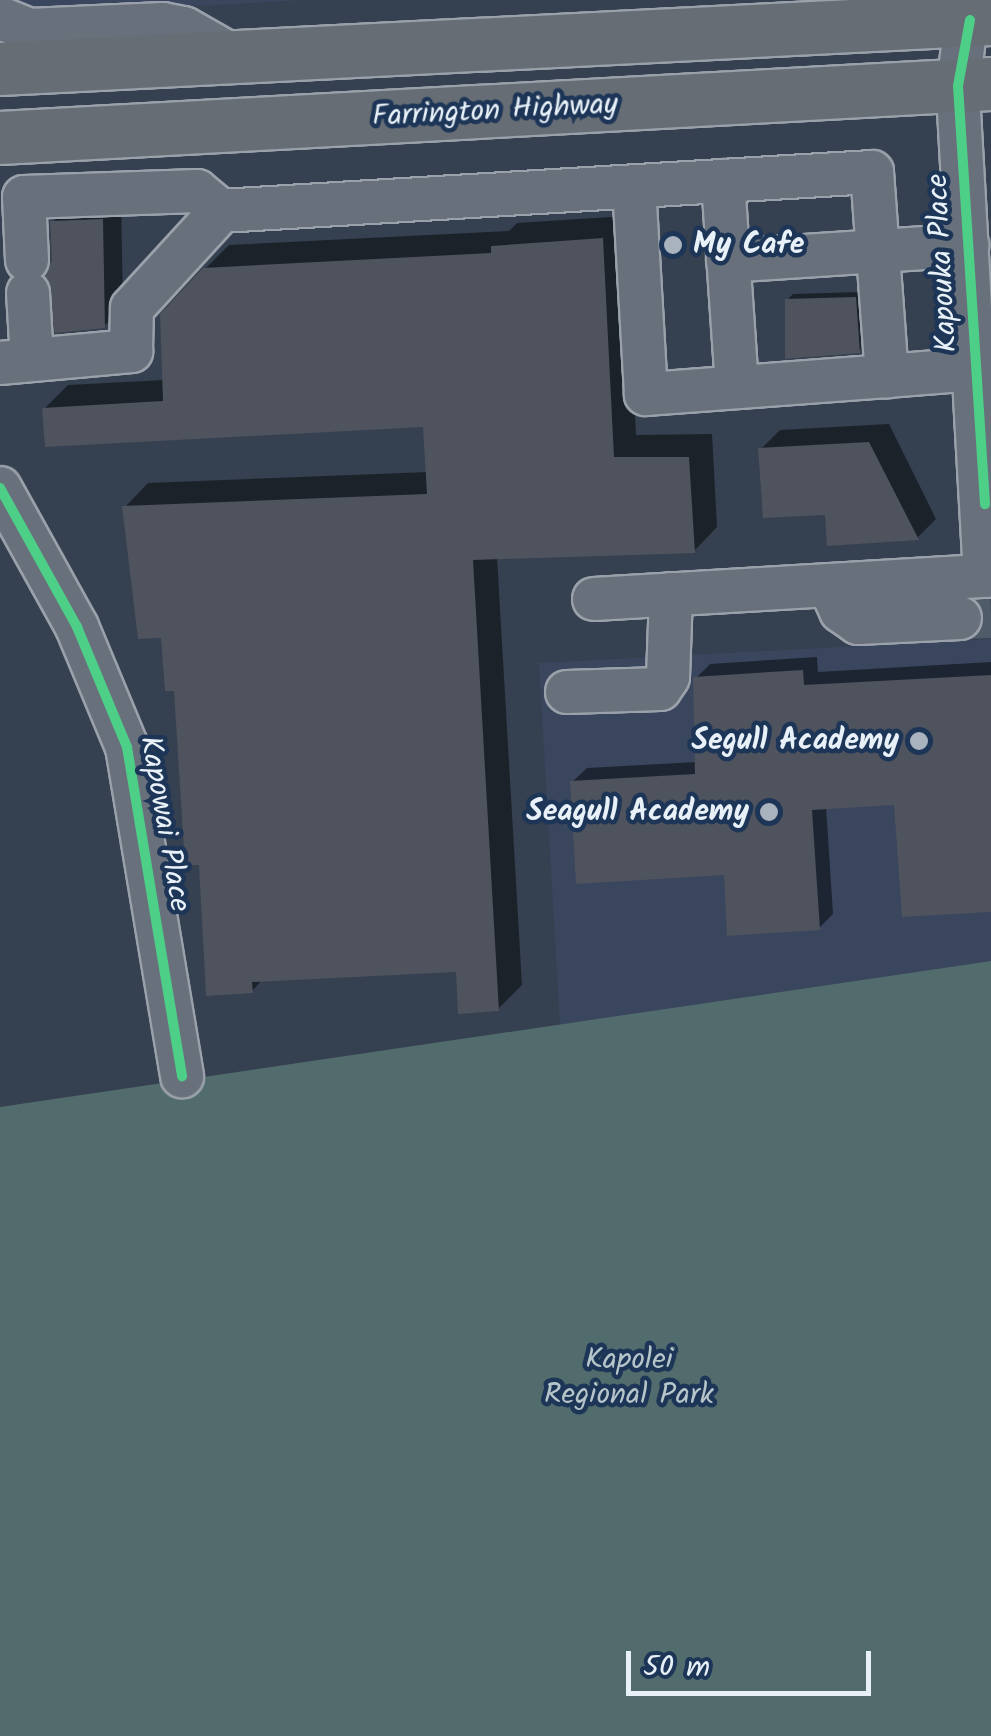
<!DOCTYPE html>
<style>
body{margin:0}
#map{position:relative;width:991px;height:1736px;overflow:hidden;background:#354050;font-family:Kalam,sans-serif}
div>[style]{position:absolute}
.built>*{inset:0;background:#39465e}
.green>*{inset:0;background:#526c6d}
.shadow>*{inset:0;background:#0007}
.building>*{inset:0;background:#4e535d}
.minor-tunnel>*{height:42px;margin-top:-21px;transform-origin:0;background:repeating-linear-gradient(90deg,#505b69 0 42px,transparent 0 63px)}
.roads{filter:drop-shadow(2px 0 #9aa1aa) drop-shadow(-2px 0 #9aa1aa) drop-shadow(0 2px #9aa1aa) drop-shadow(0 -2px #9aa1aa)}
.minor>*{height:42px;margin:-21px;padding:0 21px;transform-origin:21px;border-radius:21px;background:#68707b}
.major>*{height:52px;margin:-26px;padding:0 26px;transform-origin:26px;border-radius:26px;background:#666d74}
.cycleway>*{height:10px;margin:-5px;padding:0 5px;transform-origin:5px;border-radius:5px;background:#4dcf88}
.dots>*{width:28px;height:28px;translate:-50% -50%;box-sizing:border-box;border:5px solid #1d3557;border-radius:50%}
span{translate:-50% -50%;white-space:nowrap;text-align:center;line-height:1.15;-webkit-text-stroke:9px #1d3557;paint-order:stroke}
.street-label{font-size:30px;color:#e8f1f8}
.poi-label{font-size:30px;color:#e8f1f8;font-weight:700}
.left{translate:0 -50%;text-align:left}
.right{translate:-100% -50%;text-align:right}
.park-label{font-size:30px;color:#b5c5c9}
.scale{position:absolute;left:626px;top:1651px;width:245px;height:45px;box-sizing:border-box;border:5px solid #e8f1f8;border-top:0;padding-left:12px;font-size:30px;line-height:35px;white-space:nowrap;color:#e8f1f8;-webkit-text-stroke:8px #1d3557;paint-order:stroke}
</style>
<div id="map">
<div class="built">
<i style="clip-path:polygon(0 0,302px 0,0 18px)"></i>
<i style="clip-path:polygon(991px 639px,991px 961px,560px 1025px,539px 663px)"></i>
</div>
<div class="green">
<i style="clip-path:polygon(991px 961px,991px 1736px,0 1736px,0 1107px)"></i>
</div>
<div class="shadow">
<i style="clip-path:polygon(121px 201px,123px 307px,104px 326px,54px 260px,53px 222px,72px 203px)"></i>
<i style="clip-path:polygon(626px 216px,636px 435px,712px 434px,717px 527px,694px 551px,497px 557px,522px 985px,498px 1009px,458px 969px,263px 979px,252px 991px,201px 862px,177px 688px,125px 507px,148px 483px,428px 472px,426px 425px,44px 409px,68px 385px,165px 380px,204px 270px,229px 245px,509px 231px,517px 223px)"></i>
<i style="clip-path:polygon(861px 292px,865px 345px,859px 350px,787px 300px,793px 294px)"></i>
<i style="clip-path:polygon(889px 424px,936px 519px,917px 538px,827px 512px,761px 449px,780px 430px)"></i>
<i style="clip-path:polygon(817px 657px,818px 672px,991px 662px,991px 909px,896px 803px,826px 806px,833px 914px,819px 928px,572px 782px,587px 768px,697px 762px,696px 678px,710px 664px)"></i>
</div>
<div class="building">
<i style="clip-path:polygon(103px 219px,105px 328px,55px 333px,45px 276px,52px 260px,50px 221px)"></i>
<i style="clip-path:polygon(603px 238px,614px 457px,689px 457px,695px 553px,473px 560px,499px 1011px,458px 1014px,456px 972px,252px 982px,253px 993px,206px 996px,199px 865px,185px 865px,174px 691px,165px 691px,161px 638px,138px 639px,122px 506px,427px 494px,423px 427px,45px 447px,42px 408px,163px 401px,160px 314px,203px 268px,491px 253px,491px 246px)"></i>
<i style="clip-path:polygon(856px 297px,860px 353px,785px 359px,785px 299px)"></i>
<i style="clip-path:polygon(869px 442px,919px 540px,827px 546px,825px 515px,763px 518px,758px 448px)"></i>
<i style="clip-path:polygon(803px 670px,804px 685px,991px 675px,991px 912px,902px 917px,894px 805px,812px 810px,820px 930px,727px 936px,724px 875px,576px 884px,570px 781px,695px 774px,693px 677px)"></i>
</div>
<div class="minor-tunnel">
<i style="left:960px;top:618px;width:31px;rotate:-2deg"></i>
</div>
<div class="roads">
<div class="minor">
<i style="left:0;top:18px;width:31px;rotate:22deg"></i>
<i style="left:29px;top:30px;width:134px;rotate:-2.6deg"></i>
<i style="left:163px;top:24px;width:21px;rotate:11deg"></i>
<i style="left:184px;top:28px;width:59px;rotate:29.6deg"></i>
<i style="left:723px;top:181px;width:206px;rotate:86.1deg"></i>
<i style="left:27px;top:260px;width:63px;rotate:-92.7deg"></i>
<i style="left:24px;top:197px;width:173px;rotate:-2deg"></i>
<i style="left:197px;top:191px;width:31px;rotate:40deg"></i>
<i style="left:728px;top:261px;width:240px;rotate:-3.8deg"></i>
<i style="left:28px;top:293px;width:66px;rotate:86.5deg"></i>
<i style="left:0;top:363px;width:132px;rotate:-5.2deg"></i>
<i style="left:131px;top:351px;width:43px;rotate:-88.7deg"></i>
<i style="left:132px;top:308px;width:132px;rotate:-47.5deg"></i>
<i style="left:221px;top:211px;width:652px;rotate:-3.43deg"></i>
<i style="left:872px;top:172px;width:205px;rotate:85.8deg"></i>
<i style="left:887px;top:376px;width:242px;rotate:175.7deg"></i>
<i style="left:646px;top:394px;width:208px;rotate:-93.3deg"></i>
<i style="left:887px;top:376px;width:87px;rotate:-4.6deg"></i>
<i style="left:0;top:488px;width:159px;rotate:61deg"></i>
<i style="left:77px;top:627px;width:130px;rotate:67.4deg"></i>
<i style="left:127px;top:747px;width:334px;rotate:80.5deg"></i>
<i style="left:829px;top:585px;width:29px;rotate:65deg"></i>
<i style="left:841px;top:611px;width:21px;rotate:35deg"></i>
<i style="left:858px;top:623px;width:102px;rotate:-2.8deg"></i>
<i style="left:594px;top:599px;width:392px;rotate:-3.4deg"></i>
<i style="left:985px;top:576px;width:491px;rotate:-93.2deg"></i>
<i style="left:958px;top:86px;width:87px;rotate:-82.7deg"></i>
<i style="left:567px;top:692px;width:93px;rotate:-1.8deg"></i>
<i style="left:660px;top:689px;width:14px;rotate:-56deg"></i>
<i style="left:668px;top:677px;width:83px;rotate:-87.9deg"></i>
</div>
<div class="major">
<i style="left:0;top:69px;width:992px;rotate:-2.89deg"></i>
<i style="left:0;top:138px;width:992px;rotate:-3.12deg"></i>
</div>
</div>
<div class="cycleway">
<i style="left:970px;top:20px;width:67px;rotate:100.3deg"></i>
<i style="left:958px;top:86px;width:419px;rotate:86.3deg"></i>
<i style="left:0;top:488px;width:159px;rotate:61deg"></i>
<i style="left:77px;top:627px;width:130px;rotate:67.4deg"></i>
<i style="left:127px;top:747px;width:334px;rotate:80.5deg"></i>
</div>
<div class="dots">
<i style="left:673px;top:245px;background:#a9b3bd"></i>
<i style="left:919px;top:741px;background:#a9b3bd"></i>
<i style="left:769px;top:812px;background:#a9b3bd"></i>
</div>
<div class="street-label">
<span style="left:495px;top:111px;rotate:-3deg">Farrington Highway</span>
<span style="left:943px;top:263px;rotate:-93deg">Kapouka Place</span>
<span style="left:164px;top:824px;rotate:80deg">Kapowai Place</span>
</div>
<div class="poi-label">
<span class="left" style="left:693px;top:245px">My Cafe</span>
<span class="right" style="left:899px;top:741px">Segull Academy</span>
<span class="right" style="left:749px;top:812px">Seagull Academy</span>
</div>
<div class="park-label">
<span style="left:629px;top:1377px">Kapolei<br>Regional Park</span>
</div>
<div class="scale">50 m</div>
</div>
